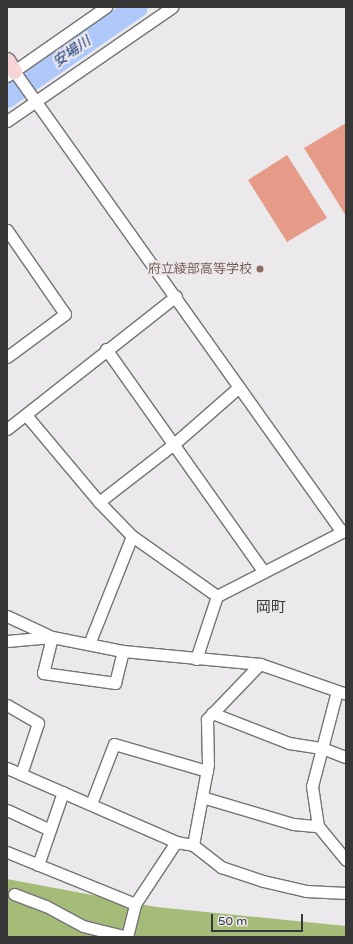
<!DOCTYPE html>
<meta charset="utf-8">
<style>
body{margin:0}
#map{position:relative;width:353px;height:944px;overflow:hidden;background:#ebe9ec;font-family:"Varela Round","Noto Sans JP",sans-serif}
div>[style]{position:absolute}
.forest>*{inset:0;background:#a5bc79}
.river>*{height:22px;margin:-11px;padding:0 11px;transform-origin:11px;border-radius:11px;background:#aec8fa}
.building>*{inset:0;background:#e59b88}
.roads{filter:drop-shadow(1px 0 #747275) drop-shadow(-1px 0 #747275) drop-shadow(0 1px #747275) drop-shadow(0 -1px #747275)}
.street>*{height:11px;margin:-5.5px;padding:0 5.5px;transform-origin:5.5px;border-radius:5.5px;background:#fff}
.secondary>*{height:15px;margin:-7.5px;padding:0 7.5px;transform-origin:7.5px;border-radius:7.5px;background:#f7d4d6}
.dots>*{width:11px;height:11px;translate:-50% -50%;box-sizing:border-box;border:2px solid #ebe9ec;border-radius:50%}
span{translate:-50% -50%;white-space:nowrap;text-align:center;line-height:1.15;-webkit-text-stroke:4px #ebe9ec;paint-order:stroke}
.education-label{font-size:13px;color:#785e54}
.right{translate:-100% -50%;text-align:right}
.water-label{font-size:14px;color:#14357a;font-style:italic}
.quarter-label{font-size:15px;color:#383738}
.frame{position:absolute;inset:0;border:8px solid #383738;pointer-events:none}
.scale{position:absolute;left:211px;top:914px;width:92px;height:18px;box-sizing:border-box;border:2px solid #383738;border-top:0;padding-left:5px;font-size:12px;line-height:14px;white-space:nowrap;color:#383738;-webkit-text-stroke:3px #ebe9ec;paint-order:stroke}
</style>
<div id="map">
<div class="forest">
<i style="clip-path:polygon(7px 879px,156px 907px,346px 926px,346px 937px,7px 937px)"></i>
</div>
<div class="river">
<i style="left:7px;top:97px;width:158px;rotate:-34.7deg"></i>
</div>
<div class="building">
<i style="clip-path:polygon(346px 123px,346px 216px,304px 148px)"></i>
<i style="clip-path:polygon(287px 155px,327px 218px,287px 242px,248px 180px)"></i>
</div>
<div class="roads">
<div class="street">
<i style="left:14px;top:71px;width:566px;rotate:54.57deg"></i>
<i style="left:7px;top:76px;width:121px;rotate:-34.9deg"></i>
<i style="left:7px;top:121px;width:201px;rotate:-34.6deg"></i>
<i style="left:7px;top:230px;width:102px;rotate:55.4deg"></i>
<i style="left:65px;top:314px;width:72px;rotate:143.4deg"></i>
<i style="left:106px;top:349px;width:272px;rotate:54.7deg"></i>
<i style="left:26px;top:415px;width:114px;rotate:50deg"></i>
<i style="left:99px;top:502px;width:47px;rotate:45.9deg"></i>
<i style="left:132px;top:536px;width:104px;rotate:35.2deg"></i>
<i style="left:7px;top:429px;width:215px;rotate:-38.2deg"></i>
<i style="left:99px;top:502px;width:96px;rotate:-37.8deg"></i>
<i style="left:175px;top:443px;width:85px;rotate:-41.2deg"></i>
<i style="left:7px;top:616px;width:50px;rotate:25deg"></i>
<i style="left:52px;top:637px;width:72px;rotate:11.2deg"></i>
<i style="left:123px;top:651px;width:138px;rotate:5.4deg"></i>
<i style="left:260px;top:664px;width:91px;rotate:19.2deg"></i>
<i style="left:52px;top:637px;width:37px;rotate:104deg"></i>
<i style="left:43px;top:673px;width:73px;rotate:7.9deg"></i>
<i style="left:115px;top:683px;width:33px;rotate:-76deg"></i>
<i style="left:7px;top:641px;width:45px;rotate:-5.1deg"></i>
<i style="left:89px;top:644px;width:116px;rotate:-68.3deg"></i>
<i style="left:196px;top:659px;width:66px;rotate:-71.6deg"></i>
<i style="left:217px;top:596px;width:145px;rotate:-27.1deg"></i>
<i style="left:337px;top:691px;width:98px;rotate:104.7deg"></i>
<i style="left:312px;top:786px;width:40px;rotate:81.5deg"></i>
<i style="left:318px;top:826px;width:44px;rotate:50.5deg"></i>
<i style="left:7px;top:705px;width:36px;rotate:30deg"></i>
<i style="left:38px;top:723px;width:54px;rotate:108.4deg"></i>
<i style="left:212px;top:713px;width:83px;rotate:21.3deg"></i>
<i style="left:289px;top:743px;width:33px;rotate:9deg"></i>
<i style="left:322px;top:748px;width:26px;rotate:21deg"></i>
<i style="left:7px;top:768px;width:184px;rotate:23.6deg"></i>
<i style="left:176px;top:842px;width:17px;rotate:10deg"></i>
<i style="left:193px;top:845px;width:36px;rotate:38deg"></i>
<i style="left:221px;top:867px;width:44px;rotate:18.4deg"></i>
<i style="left:263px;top:881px;width:44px;rotate:13.1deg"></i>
<i style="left:306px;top:891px;width:40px;rotate:2.9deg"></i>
<i style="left:202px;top:797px;width:95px;rotate:16.5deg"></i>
<i style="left:293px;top:824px;width:25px;rotate:5deg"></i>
<i style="left:91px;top:804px;width:64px;rotate:-69deg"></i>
<i style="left:114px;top:744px;width:97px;rotate:16.2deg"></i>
<i style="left:7px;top:810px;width:47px;rotate:24.9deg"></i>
<i style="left:193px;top:845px;width:82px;rotate:-79.5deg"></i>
<i style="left:208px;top:764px;width:45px;rotate:-91.3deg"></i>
<i style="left:207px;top:719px;width:76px;rotate:-46.1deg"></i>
<i style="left:7px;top:852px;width:138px;rotate:22.1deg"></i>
<i style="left:38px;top:865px;width:77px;rotate:-71.1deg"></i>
<i style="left:14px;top:894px;width:34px;rotate:21deg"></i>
<i style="left:46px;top:906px;width:42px;rotate:28.4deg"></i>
<i style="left:83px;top:926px;width:45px;rotate:14deg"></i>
<i style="left:127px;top:937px;width:34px;rotate:-76deg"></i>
<i style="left:135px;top:904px;width:74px;rotate:-56.5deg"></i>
</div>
<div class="secondary">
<i style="left:7px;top:60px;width:13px;rotate:58deg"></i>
</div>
</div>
<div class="dots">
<i style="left:260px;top:269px;background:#8d6e63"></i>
</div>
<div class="education-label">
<span class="right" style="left:252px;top:269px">府立綾部高等学校</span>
</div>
<div class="water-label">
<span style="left:72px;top:52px;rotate:-35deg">安場川</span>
</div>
<div class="quarter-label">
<span style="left:271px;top:608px">岡町</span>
</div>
<div class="frame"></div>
<div class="scale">50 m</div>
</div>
